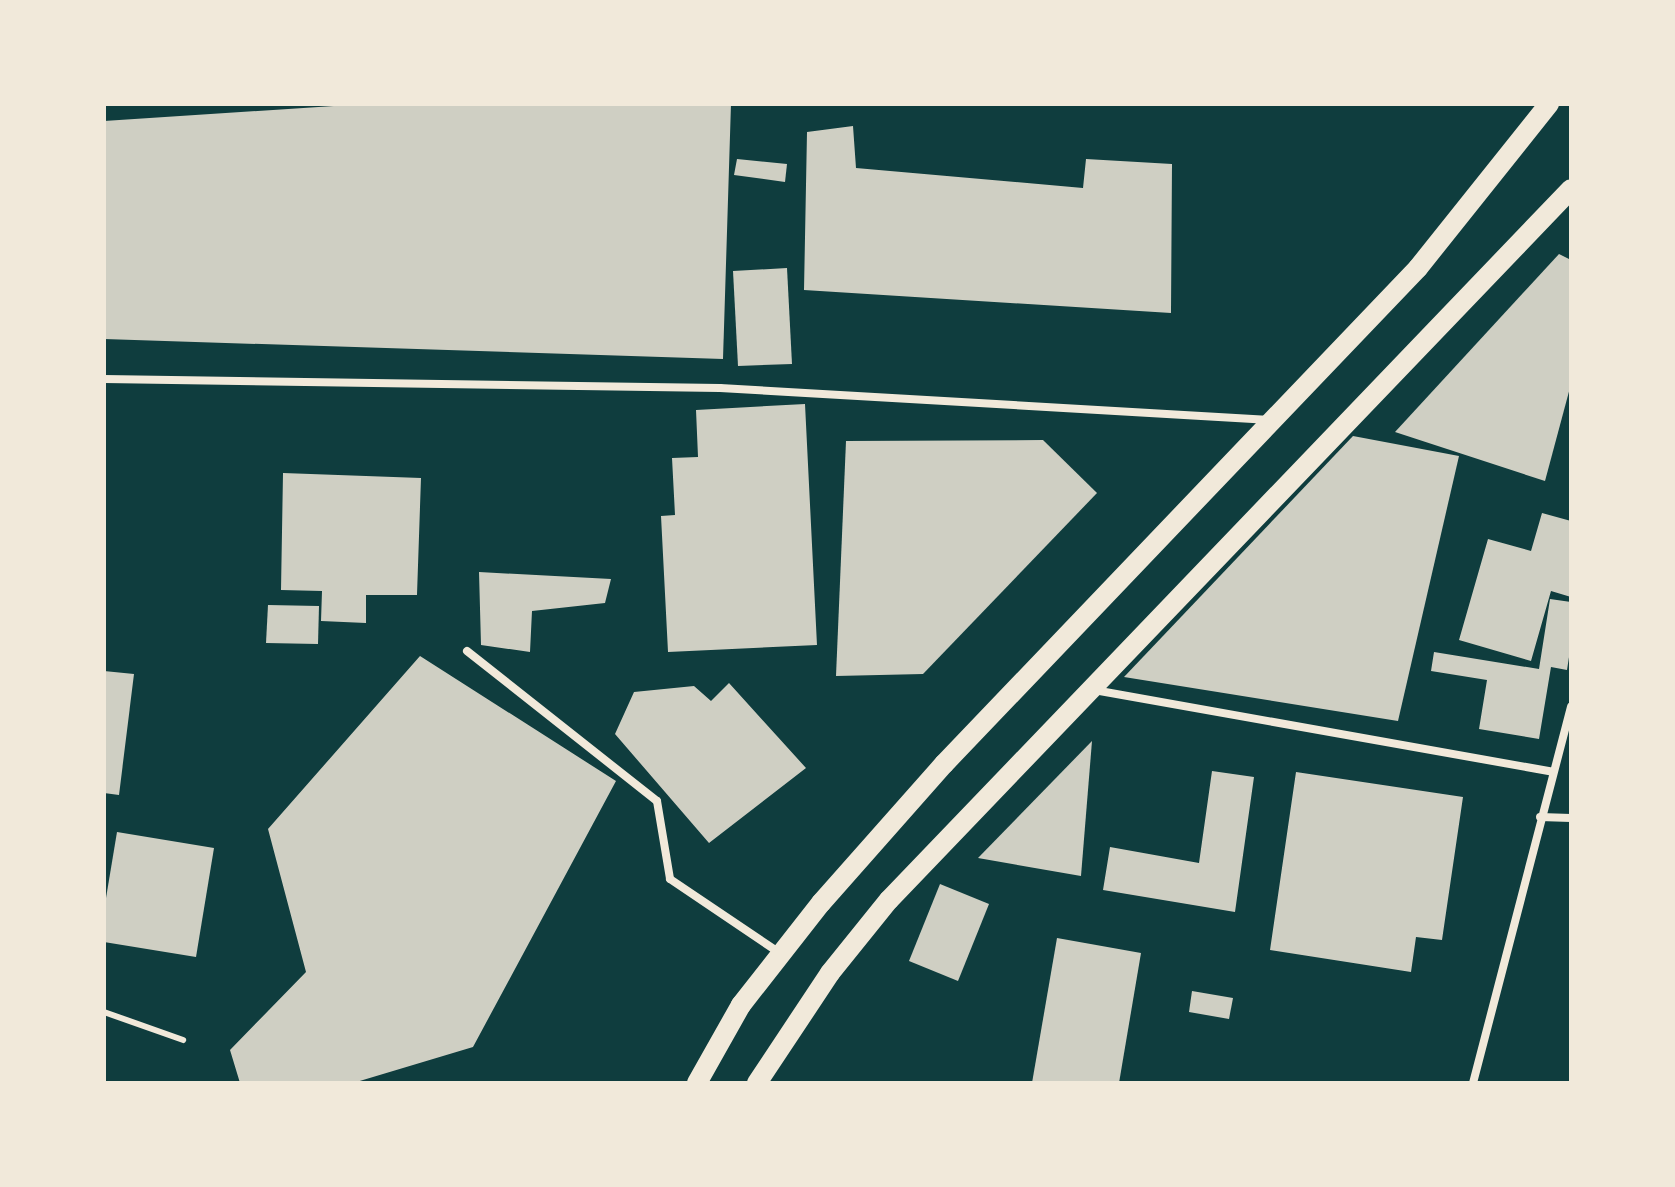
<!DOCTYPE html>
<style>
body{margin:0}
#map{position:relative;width:1675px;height:1187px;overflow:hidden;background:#0f3d3e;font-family:Overpass,sans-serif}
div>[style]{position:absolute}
.building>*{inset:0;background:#cfcfc3}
.service>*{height:6px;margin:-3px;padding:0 3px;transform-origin:3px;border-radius:3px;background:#f1e9da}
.minor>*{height:8px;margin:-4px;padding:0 4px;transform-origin:4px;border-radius:4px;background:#f1e9da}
.primary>*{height:20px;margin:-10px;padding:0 10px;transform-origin:10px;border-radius:10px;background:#f1e9da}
span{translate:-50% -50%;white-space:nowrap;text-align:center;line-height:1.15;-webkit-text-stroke:6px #f1e9da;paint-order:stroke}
.frame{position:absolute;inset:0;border:106px solid #f1e9da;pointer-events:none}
</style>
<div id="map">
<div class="building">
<i style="clip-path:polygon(364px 104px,731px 104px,723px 359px,104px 339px,104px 121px)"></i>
<i style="clip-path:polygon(853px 126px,856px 168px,1083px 188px,1086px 159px,1172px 164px,1171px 313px,804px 290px,807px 132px)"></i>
<i style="clip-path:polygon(737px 159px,787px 164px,785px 182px,734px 175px)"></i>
<i style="clip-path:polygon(1559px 254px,1571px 260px,1571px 384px,1545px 481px,1395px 432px)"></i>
<i style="clip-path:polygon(787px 268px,792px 364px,738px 366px,733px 271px)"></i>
<i style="clip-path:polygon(805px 404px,817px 645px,668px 652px,661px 516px,675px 515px,672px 458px,698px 457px,696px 410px)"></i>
<i style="clip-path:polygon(1353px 436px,1459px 456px,1398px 721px,1124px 677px)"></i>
<i style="clip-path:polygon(1043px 440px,1097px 493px,923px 674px,836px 676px,846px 441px)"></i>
<i style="clip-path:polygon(283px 473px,421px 478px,417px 595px,366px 595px,366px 623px,321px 621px,322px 591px,281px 590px)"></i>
<i style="clip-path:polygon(1542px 513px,1571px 521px,1571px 597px,1551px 591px,1531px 661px,1459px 640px,1488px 539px,1531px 551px)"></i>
<i style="clip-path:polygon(479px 572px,611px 579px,605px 603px,532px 611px,530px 652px,481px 645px)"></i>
<i style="clip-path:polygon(1550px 599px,1571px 602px,1571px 644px,1567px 670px,1551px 667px,1539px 739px,1479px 729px,1487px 680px,1431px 671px,1434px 652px,1539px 669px)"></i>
<i style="clip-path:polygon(268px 605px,319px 606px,318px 644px,266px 643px)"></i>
<i style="clip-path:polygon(420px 656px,616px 781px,473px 1047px,353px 1083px,240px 1083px,230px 1050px,306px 972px,268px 829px)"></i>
<i style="clip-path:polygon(104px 671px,134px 674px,119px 795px,104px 793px)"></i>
<i style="clip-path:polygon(729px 683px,806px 768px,709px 843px,615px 734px,634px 692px,694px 686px,711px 701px)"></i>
<i style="clip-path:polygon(1092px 741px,1081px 876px,978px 858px)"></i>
<i style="clip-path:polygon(1212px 771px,1254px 777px,1235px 912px,1103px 890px,1110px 847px,1199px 863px)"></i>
<i style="clip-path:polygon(1296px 772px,1463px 797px,1442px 940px,1416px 937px,1411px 972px,1270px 950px)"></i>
<i style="clip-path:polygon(117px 832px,214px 848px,196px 957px,104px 942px,104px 910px)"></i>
<i style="clip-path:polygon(940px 884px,989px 904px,958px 981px,909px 961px)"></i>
<i style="clip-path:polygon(1057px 938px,1141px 953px,1119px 1083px,1032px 1083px)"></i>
<i style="clip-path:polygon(1192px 991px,1233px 998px,1229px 1019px,1189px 1012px)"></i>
</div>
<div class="service">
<i style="left:104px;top:1012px;width:84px;rotate:19.5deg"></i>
</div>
<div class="minor">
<i style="left:104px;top:379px;width:616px;rotate:0.84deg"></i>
<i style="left:720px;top:388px;width:551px;rotate:3.33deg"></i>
<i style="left:467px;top:651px;width:242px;rotate:38.3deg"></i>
<i style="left:657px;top:801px;width:79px;rotate:80.5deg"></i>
<i style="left:670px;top:879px;width:134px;rotate:34deg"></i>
<i style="left:1094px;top:690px;width:466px;rotate:10.1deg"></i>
<i style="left:1540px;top:817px;width:31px;rotate:2deg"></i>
<i style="left:1473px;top:1083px;width:389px;rotate:-75.4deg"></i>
</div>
<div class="primary">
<i style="left:697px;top:1083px;width:90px;rotate:-60.6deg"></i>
<i style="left:741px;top:1005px;width:130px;rotate:-51.9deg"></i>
<i style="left:821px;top:903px;width:186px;rotate:-48.5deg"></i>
<i style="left:944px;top:764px;width:686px;rotate:-46.3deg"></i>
<i style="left:1418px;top:268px;width:210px;rotate:-51.4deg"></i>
<i style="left:757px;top:1083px;width:132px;rotate:-56.4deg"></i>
<i style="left:830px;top:973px;width:94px;rotate:-51.1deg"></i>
<i style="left:889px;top:900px;width:985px;rotate:-46.19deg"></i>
</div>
<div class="frame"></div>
</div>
